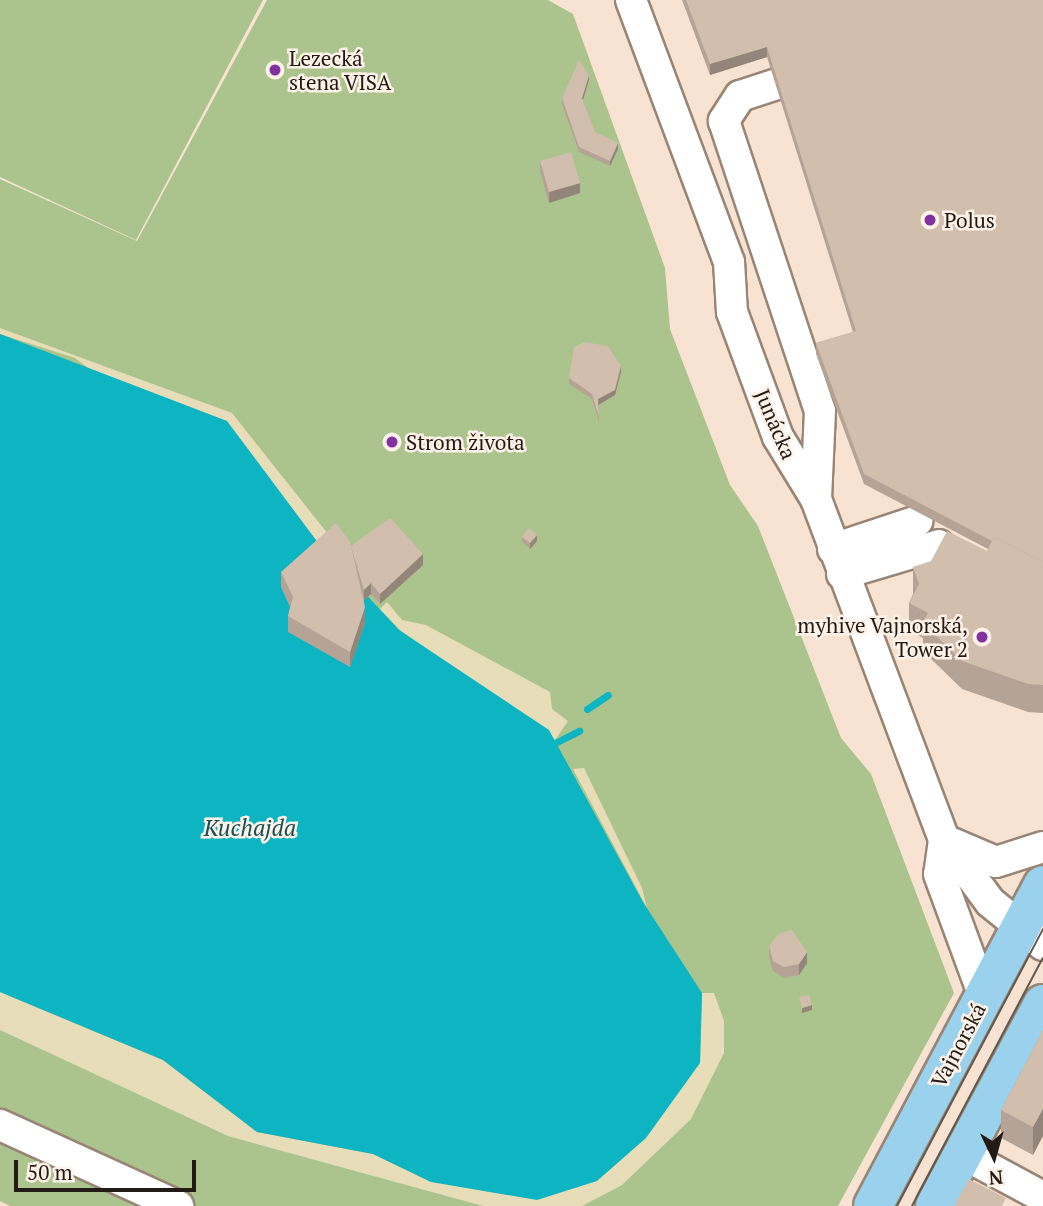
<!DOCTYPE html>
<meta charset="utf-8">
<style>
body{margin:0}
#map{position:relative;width:1043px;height:1206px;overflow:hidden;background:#f8e3d2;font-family:"PT Serif",serif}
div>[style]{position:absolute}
.green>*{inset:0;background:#abc48e}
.sand>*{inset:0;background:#e7deb9}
.water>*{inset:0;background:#0db4c1}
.stream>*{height:7px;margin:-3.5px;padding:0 3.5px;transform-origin:3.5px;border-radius:3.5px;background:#0db4c1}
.roads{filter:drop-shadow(2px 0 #988575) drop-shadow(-2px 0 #988575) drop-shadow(0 2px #988575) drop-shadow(0 -2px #988575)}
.minor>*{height:30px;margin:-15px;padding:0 15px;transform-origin:15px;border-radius:15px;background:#fff}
.major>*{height:38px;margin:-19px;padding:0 19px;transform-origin:19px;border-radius:19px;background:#9ad1ec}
.tram>*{height:2px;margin:-1px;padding:0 1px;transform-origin:1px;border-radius:1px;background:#64594f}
.wall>*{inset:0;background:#b5a395}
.shaded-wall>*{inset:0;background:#938579}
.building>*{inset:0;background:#d2bead}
.dots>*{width:19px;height:19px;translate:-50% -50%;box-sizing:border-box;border:4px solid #fff2e8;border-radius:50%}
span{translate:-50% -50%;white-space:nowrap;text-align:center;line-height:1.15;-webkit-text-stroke:5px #fff2e8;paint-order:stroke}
.poi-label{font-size:21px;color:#221b15}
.left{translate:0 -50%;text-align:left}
.right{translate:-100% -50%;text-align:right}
.street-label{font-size:21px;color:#221b15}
.water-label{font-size:23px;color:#165156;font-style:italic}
.north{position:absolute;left:959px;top:1122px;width:70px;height:70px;-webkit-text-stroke:5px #fff2e8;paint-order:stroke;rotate:175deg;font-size:19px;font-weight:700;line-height:28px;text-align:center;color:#221b15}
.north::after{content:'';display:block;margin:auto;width:24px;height:32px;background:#221b15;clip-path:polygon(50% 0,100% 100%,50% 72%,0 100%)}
.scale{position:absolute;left:14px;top:1160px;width:182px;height:32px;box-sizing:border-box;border:4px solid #221b15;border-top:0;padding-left:9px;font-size:21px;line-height:24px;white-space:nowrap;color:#221b15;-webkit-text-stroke:5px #fff2e8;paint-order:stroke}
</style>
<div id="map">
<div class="green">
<i style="clip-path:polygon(0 0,263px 0,136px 240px,0 177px)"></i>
<i style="clip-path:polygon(267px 0,548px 0,573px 14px,665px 268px,670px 329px,730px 485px,758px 526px,841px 738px,871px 774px,954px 993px,838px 1206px,10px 1206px,0 1201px,0 179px,137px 241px)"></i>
</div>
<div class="sand">
<i style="clip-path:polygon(0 328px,232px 413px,328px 534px,319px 544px,75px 358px,0 334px)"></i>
<i style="clip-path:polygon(387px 602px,402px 620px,426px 625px,550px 692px,552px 709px,568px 721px,555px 740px,400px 630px,380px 609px)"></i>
<i style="clip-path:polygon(584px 768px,642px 888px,647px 908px,573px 769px)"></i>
<i style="clip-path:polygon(0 992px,163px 1060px,257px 1132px,373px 1154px,431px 1182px,700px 1063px,702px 993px,714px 993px,724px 1021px,724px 1053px,691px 1119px,622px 1185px,582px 1206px,483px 1206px,228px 1136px,0 1030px)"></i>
</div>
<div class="water">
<i style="clip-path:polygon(0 334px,227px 421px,319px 544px,399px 630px,549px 730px,643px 902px,702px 993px,700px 1063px,646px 1138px,597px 1181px,537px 1200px,431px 1182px,373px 1154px,257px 1132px,163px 1060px,0 992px)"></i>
</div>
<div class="stream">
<i style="left:587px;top:709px;width:25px;rotate:-34deg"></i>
<i style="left:557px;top:742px;width:25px;rotate:-27deg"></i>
</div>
<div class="roads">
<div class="minor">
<i style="left:631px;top:0;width:280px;rotate:69.5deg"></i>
<i style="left:729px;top:262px;width:50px;rotate:86.6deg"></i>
<i style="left:732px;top:312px;width:133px;rotate:69.8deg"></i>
<i style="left:778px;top:437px;width:73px;rotate:58.5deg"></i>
<i style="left:816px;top:499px;width:364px;rotate:69.4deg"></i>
<i style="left:944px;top:840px;width:77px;rotate:53.4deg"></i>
<i style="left:990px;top:902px;width:68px;rotate:39.1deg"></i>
<i style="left:783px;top:82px;width:45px;rotate:162deg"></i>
<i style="left:740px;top:96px;width:30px;rotate:123deg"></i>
<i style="left:724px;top:121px;width:305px;rotate:71.7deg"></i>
<i style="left:820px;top:411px;width:88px;rotate:92.6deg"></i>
<i style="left:833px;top:549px;width:89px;rotate:-18.4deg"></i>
<i style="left:842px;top:574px;width:101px;rotate:-16.6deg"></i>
<i style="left:944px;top:840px;width:34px;rotate:98deg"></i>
<i style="left:939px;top:874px;width:130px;rotate:69.8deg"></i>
<i style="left:947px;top:841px;width:53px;rotate:23.2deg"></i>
<i style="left:996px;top:862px;width:49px;rotate:-17.7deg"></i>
<i style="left:0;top:1125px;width:196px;rotate:24.5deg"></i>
<i style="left:963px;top:1154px;width:91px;rotate:28.3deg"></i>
</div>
<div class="major">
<i style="left:873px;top:1206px;width:363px;rotate:-62.1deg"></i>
<i style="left:935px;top:1206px;width:229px;rotate:-61.9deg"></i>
</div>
</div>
<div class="tram">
<i style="left:897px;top:1206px;width:313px;rotate:-62.2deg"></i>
<i style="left:912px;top:1206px;width:280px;rotate:-62.2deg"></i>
</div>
<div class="wall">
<i style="clip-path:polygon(682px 0,1043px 0,1043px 713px,1028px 712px,962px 689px,929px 657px,923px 649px,923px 638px,909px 631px,909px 603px,913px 594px,913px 567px,987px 551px,988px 549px,864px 484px,816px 354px,816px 343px,853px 332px,767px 57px,710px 75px)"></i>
<i style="clip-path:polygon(589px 80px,583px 100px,595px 132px,618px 149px,610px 166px,579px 152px,562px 104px,562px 98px)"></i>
<i style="clip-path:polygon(540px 161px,580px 193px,549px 203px,540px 171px)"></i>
<i style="clip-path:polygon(621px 372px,615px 395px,599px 405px,599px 422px,592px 399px,569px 384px,569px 378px)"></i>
<i style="clip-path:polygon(522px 537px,537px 541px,530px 549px,522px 542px)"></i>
<i style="clip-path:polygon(351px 546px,423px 565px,380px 604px,371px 594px,364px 600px,365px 623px,350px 667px,288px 632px,288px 616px,290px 607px,281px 587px,281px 572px)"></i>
<i style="clip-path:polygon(769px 946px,807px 963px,799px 975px,784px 978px,773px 971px,769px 957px)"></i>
<i style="clip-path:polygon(1043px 1030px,1033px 1155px,1001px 1138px,1001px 1110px)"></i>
</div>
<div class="shaded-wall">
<i style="clip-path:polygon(767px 47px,767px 57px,710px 75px,710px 64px)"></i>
<i style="clip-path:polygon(589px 75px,589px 80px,582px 103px,582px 98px)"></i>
<i style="clip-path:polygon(618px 143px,618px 149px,610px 166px,610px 161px)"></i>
<i style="clip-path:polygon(580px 183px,580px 193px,549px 203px,549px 192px)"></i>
<i style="clip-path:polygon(621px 366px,621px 372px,615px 395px,598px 405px,598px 399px)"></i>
<i style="clip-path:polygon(537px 535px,537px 541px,530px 549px,530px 543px)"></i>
<i style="clip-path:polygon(423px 554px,423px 565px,380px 604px,380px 594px)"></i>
<i style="clip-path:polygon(371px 583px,371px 594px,364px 600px,364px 590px)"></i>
<i style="clip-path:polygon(365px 607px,365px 623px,350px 667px,350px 652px)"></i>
<i style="clip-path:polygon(807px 952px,807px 963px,799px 975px,799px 964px)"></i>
<i style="clip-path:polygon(812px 1005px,812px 1010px,802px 1013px,802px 1008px)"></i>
<i style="clip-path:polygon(1043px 1108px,1043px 1136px,1033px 1155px,1033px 1127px)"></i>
</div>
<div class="building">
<i style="clip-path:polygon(686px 0,1043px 0,1043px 562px,994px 537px,992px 541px,864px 474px,816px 343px,856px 331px,767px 47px,710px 64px)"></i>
<i style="clip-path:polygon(579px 60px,589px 75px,582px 98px,595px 132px,618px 143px,610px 161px,579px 147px,562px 98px)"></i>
<i style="clip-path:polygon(571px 152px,580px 183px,549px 192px,540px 161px)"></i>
<i style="clip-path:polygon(584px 342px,608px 346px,621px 366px,615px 390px,598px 399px,599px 417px,592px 394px,569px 378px,574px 347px)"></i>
<i style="clip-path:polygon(390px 518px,423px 554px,380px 594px,371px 583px,364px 590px,351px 546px)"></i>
<i style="clip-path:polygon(336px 523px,350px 542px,365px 607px,350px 652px,288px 616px,293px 597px,281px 572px)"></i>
<i style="clip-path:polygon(529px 528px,537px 535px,530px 543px,522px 537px)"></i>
<i style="clip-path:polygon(947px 531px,987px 551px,994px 537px,1043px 562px,1043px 685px,1028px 684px,962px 661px,929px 629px,923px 621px,928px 613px,909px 603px,919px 584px,913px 567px,931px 561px)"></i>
<i style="clip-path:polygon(792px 930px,807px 952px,799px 964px,784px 967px,773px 961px,769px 946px,778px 934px)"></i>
<i style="clip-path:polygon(809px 995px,812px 1005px,802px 1008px,799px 997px)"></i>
<i style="clip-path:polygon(1043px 1030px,1043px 1108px,1033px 1127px,1001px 1110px)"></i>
<i style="clip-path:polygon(969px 1179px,1006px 1198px,1002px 1206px,954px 1206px)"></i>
</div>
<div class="dots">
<i style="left:275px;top:70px;background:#8231a1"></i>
<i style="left:930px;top:220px;background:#8231a1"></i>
<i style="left:392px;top:442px;background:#8231a1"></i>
<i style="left:982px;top:637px;background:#8231a1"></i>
</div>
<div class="poi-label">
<span class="left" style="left:289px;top:70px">Lezecká<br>stena VISA</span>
<span class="left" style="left:944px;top:220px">Polus</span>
<span class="left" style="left:406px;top:442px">Strom života</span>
<span class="right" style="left:968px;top:637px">myhive Vajnorská,<br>Tower 2</span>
</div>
<div class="street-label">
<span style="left:776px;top:424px;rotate:67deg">Junácka</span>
<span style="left:958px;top:1045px;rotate:-62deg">Vajnorská</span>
</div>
<div class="water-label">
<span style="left:250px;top:828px">Kuchajda</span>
</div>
<div class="north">N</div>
<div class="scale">50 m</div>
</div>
